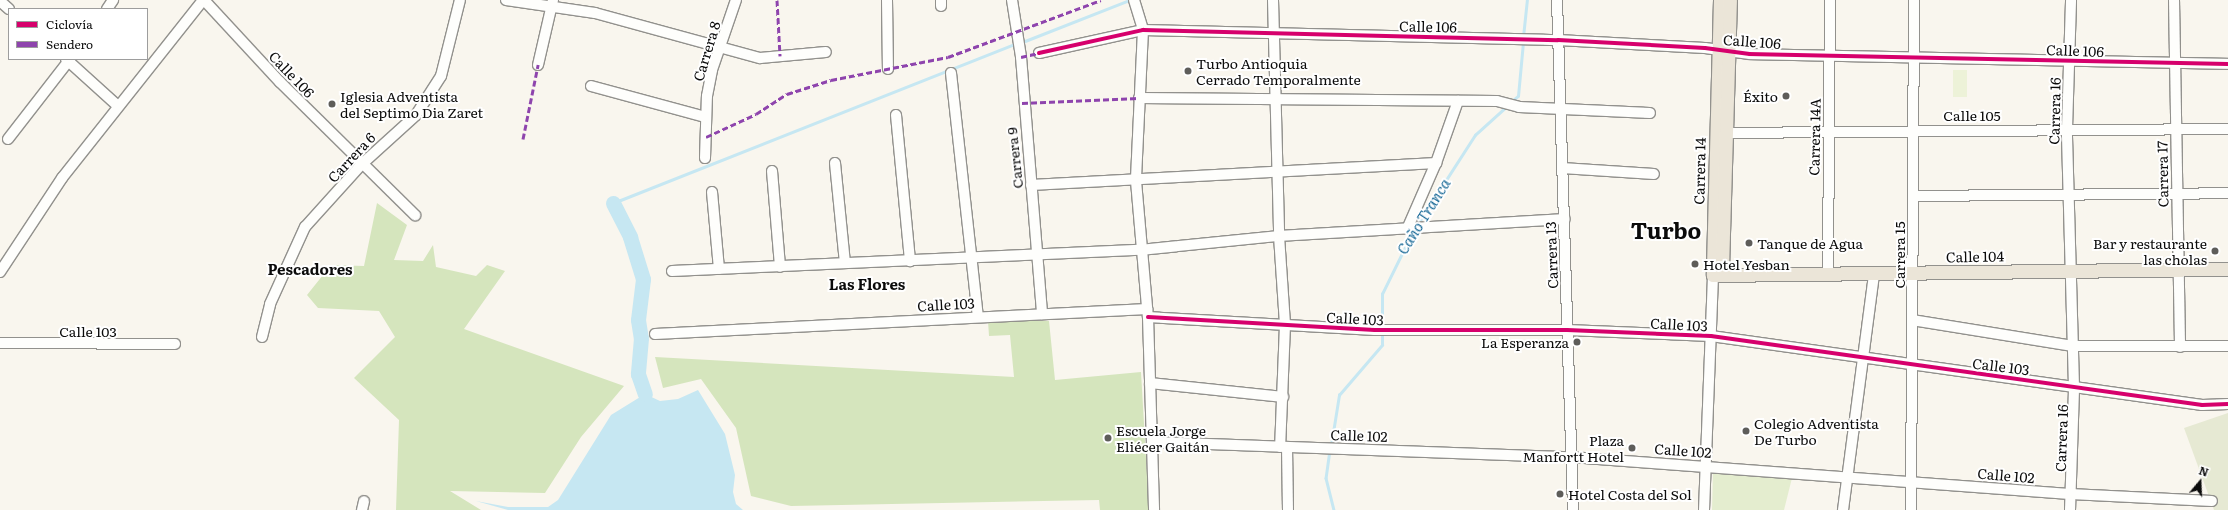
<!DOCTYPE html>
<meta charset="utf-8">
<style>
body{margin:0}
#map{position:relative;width:2228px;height:510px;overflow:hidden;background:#f9f6ee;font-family:Literata,serif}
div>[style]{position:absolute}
.green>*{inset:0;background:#e4edcf}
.forest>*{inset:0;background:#d5e5bd}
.cemetery>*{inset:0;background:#e6e9d3}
.pitch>*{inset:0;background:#edf2d8}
.water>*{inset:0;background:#c6e7f2}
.stream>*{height:2.5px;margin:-1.25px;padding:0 1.25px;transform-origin:1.25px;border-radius:1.25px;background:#c6e7f2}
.river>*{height:15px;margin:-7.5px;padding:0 7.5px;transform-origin:7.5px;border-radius:7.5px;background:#c6e7f2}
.roads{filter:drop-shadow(1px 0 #92918d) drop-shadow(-1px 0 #92918d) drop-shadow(0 1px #92918d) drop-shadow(0 -1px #92918d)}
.minor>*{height:10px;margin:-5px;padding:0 5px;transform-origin:5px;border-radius:5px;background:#fefefc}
.major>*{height:13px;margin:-6.5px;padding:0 6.5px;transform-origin:6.5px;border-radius:6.5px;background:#ebe5d8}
.quiet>*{height:3px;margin-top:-1.5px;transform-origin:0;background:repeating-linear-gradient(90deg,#8e44ad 0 6px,transparent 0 9px)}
.cycleway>*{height:4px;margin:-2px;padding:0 2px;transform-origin:2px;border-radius:2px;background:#d6006c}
.dots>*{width:11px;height:11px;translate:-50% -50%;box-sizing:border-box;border:2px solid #fff;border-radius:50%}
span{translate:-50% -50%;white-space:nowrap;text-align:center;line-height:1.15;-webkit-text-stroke:4px #fff;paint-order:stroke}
.street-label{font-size:14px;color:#0b0b0b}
.poi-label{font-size:14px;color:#0b0b0b}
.left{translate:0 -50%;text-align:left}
.right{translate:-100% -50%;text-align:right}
.water-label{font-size:15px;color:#1a6a97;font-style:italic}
.neighbourhood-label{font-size:15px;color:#0b0b0b;font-weight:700}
.town-label{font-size:22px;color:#0b0b0b;font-weight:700}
.legend{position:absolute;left:8px;top:8px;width:140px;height:52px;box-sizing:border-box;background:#fff;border:1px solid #9d9d9d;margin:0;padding:5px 7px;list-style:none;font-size:12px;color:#0b0b0b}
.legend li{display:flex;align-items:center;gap:8px;height:20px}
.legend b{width:20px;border:1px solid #9d9d9d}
.north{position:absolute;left:2180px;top:462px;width:40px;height:40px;-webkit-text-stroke:3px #fff;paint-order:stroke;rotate:19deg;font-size:11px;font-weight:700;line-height:16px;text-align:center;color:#0b0b0b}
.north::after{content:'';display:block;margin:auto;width:14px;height:18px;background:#0b0b0b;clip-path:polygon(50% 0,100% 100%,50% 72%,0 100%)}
</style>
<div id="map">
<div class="green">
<i style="clip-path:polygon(1713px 472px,1792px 478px,1784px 510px,1712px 510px)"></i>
</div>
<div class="forest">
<i style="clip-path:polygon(377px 203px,407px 225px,394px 260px,423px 261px,433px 245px,436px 267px,476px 276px,487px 265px,505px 271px,464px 329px,624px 386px,581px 437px,545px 493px,450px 491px,481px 510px,396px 510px,399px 420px,354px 378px,395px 337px,379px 311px,318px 308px,307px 295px,331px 265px,364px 266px)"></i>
<i style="clip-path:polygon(988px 321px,1049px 321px,1055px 380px,1141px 372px,1149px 510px,1100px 510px,1099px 500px,791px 506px,751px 496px,736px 428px,701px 379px,663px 388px,655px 357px,1014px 377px,1010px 335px,989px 336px)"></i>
</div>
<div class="cemetery">
<i style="clip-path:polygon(2228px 413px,2228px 510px,2214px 510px,2184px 428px)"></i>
</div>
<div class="pitch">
<i style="clip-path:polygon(1953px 70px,1967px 70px,1967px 97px,1953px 97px)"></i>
</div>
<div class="water">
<i style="clip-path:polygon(698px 390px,725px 434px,735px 475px,733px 492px,736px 504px,743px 510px,508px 510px,476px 501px,508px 507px,548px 507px,558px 500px,611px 415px,645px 394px,660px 401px,678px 399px)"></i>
</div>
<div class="stream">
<i style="left:1523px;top:37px;width:37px;rotate:-84deg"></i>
<i style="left:1025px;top:41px;width:110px;rotate:-21.4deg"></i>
<i style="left:1511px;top:102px;width:9px;rotate:-41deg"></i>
<i style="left:1518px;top:96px;width:54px;rotate:-84.7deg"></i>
<i style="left:613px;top:203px;width:429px;rotate:-21.6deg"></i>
<i style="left:1417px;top:225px;width:107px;rotate:-57.2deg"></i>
<i style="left:1475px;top:135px;width:42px;rotate:-42.1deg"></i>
<i style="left:1382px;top:328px;width:34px;rotate:-90deg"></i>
<i style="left:1382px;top:294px;width:70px;rotate:-63.8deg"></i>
<i style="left:1331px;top:445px;width:51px;rotate:-80.9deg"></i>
<i style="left:1339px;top:395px;width:66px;rotate:-49.3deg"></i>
<i style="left:1382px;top:345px;width:12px;rotate:-90deg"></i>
<i style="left:1330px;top:450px;width:28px;rotate:98deg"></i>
<i style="left:1326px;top:478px;width:33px;rotate:76deg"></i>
</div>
<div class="river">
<i style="left:613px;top:203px;width:38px;rotate:63deg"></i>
<i style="left:630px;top:237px;width:44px;rotate:72.8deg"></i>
<i style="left:643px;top:279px;width:41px;rotate:97deg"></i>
<i style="left:638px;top:320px;width:18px;rotate:81deg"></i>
<i style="left:641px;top:338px;width:36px;rotate:95deg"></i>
<i style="left:638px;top:374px;width:21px;rotate:71deg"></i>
</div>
<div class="roads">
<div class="minor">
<i style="left:204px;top:0;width:112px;rotate:47.2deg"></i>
<i style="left:280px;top:82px;width:190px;rotate:44.6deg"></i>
<i style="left:506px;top:0;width:90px;rotate:8.3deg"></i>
<i style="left:595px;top:13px;width:171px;rotate:15.3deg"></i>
<i style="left:760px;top:58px;width:66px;rotate:-5.2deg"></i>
<i style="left:887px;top:0;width:69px;rotate:89.2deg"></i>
<i style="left:1012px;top:0;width:58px;rotate:81deg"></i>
<i style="left:1021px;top:57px;width:258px;rotate:85.3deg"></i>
<i style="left:1134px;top:0;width:31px;rotate:73deg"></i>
<i style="left:1143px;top:30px;width:151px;rotate:92.7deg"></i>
<i style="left:1136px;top:181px;width:137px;rotate:85deg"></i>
<i style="left:1148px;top:317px;width:193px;rotate:88.2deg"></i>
<i style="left:1273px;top:0;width:236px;rotate:88.5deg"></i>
<i style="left:1279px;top:236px;width:89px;rotate:86.1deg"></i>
<i style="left:1285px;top:325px;width:122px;rotate:92.3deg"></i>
<i style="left:1557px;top:0;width:510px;rotate:88.2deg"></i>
<i style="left:2174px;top:0;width:347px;rotate:89deg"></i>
<i style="left:0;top:1px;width:12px;rotate:42deg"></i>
<i style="left:941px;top:6px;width:6px;rotate:-90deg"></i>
<i style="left:107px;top:9px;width:11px;rotate:-56deg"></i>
<i style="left:1039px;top:53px;width:107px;rotate:-12.5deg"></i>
<i style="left:1143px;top:30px;width:415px;rotate:1.4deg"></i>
<i style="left:1558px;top:40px;width:147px;rotate:3.1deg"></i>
<i style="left:1705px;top:48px;width:45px;rotate:7.6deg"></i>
<i style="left:1750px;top:54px;width:478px;rotate:1.2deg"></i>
<i style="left:66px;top:59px;width:70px;rotate:42.1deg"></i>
<i style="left:538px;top:65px;width:67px;rotate:-77deg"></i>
<i style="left:951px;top:73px;width:245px;rotate:83.7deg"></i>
<i style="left:591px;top:86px;width:118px;rotate:15.2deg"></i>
<i style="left:1139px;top:98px;width:358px;rotate:0.5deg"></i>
<i style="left:1497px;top:101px;width:23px;rotate:15deg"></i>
<i style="left:1519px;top:107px;width:131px;rotate:2.6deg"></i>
<i style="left:896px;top:115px;width:147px;rotate:84.5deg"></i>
<i style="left:1720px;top:133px;width:508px;rotate:-0.45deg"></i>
<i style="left:8px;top:139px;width:101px;rotate:-52.2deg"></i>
<i style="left:705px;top:158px;width:62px;rotate:-88.2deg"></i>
<i style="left:707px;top:96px;width:26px;rotate:-79deg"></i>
<i style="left:712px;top:70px;width:74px;rotate:-71.1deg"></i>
<i style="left:835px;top:163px;width:100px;rotate:84.3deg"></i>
<i style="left:1562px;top:168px;width:92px;rotate:3.7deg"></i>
<i style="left:772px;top:171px;width:96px;rotate:85.2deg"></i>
<i style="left:1031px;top:185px;width:406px;rotate:-3.1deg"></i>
<i style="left:1436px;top:163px;width:66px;rotate:-70.5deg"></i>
<i style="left:712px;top:192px;width:77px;rotate:84.8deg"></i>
<i style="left:1913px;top:196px;width:315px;rotate:-0.5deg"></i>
<i style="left:1408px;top:227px;width:70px;rotate:-66.4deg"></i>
<i style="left:672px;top:271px;width:468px;rotate:-2.6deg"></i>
<i style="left:1140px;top:250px;width:140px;rotate:-5.8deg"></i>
<i style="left:1279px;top:236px;width:286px;rotate:-3.4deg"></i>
<i style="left:0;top:272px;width:113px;rotate:-56.6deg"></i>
<i style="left:62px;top:178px;width:227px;rotate:-51.6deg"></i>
<i style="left:1828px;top:273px;width:273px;rotate:-89.6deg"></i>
<i style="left:1148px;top:317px;width:227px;rotate:3.3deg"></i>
<i style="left:1375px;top:330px;width:192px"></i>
<i style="left:1567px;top:330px;width:144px;rotate:2.4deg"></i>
<i style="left:1711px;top:336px;width:496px;rotate:8deg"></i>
<i style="left:2202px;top:405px;width:26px;rotate:-2deg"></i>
<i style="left:1912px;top:320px;width:163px;rotate:9.2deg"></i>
<i style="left:2073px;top:346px;width:155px"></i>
<i style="left:655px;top:334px;width:493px;rotate:-2.9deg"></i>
<i style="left:262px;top:337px;width:34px;rotate:-76deg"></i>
<i style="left:270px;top:304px;width:85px;rotate:-65.6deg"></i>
<i style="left:305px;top:227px;width:85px;rotate:-47.9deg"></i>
<i style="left:362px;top:164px;width:73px;rotate:-42.2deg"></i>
<i style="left:416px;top:115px;width:46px;rotate:-57.3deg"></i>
<i style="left:441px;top:76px;width:78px;rotate:-76deg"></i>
<i style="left:0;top:343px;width:175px;rotate:0.3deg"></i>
<i style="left:1150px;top:383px;width:134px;rotate:6deg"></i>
<i style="left:1152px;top:442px;width:419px;rotate:2.1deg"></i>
<i style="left:1571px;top:457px;width:500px;rotate:4.24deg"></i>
<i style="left:2070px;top:494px;width:142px;rotate:2.8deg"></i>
<i style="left:1287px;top:447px;width:63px;rotate:89.1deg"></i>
<i style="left:362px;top:510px;width:9px;rotate:-77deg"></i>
<i style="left:1704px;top:510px;width:235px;rotate:-87.8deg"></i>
<i style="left:1843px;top:510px;width:239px;rotate:-82.5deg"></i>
<i style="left:1911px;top:510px;width:510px;rotate:-89.66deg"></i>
<i style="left:2070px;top:510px;width:123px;rotate:-88.1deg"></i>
<i style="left:2074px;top:387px;width:258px;rotate:-91.6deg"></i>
<i style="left:2067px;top:129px;width:129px;rotate:-88.2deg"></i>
</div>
<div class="major">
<i style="left:1720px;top:0;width:275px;rotate:91.5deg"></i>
<i style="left:1713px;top:275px;width:515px;rotate:-0.67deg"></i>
<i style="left:1722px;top:267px;width:267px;rotate:-88.3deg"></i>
</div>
</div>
<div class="quiet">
<i style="left:777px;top:0;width:56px;rotate:86.9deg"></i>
<i style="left:1021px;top:57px;width:18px;rotate:-13deg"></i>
<i style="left:1022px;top:103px;width:117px;rotate:-2.4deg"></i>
<i style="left:706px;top:137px;width:55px;rotate:-24.7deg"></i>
<i style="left:756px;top:114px;width:37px;rotate:-33deg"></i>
<i style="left:787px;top:94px;width:46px;rotate:-17.7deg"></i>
<i style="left:831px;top:80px;width:119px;rotate:-11.1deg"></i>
<i style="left:948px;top:57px;width:163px;rotate:-20.4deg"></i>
<i style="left:523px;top:139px;width:76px;rotate:-78.5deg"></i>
</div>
<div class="cycleway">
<i style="left:1039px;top:53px;width:107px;rotate:-12.5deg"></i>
<i style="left:1143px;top:30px;width:415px;rotate:1.4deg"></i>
<i style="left:1558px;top:40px;width:147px;rotate:3.1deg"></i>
<i style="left:1705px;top:48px;width:45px;rotate:7.6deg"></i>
<i style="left:1750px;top:54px;width:478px;rotate:1.2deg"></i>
<i style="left:1148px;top:317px;width:227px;rotate:3.3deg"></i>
<i style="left:1375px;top:330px;width:192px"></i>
<i style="left:1567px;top:330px;width:144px;rotate:2.4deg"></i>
<i style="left:1711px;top:336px;width:496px;rotate:8deg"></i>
<i style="left:2202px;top:405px;width:26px;rotate:-2deg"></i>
</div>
<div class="dots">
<i style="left:1188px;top:71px;background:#5e5d5a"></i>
<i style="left:1786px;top:96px;background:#5e5d5a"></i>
<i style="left:332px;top:104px;background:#5e5d5a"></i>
<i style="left:1749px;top:243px;background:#5e5d5a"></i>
<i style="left:2215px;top:251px;background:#5e5d5a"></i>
<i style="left:1695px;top:264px;background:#5e5d5a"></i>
<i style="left:1577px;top:342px;background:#5e5d5a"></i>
<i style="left:1746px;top:431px;background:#5e5d5a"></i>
<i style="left:1108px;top:438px;background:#5e5d5a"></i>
<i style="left:1632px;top:448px;background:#5e5d5a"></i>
<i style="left:1560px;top:494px;background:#5e5d5a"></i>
</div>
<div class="street-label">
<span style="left:1428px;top:26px;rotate:1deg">Calle 106</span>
<span style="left:1752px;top:41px;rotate:4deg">Calle 106</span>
<span style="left:2075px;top:50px;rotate:2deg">Calle 106</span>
<span style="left:706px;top:51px;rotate:-73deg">Carrera 8</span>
<span style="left:292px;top:74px;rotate:46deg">Calle 106</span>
<span style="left:2054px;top:111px;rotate:-89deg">Carrera 16</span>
<span style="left:1972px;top:115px">Calle 105</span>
<span style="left:1814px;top:137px;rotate:-89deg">Carrera 14A</span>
<span style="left:351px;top:157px;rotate:-47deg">Carrera 6</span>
<span style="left:1014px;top:158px;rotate:-96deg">Carrera 9</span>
<span style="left:1699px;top:171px;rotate:-89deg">Carrera 14</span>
<span style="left:2162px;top:174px;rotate:-91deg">Carrera 17</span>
<span style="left:1551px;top:255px;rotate:-92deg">Carrera 13</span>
<span style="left:1899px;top:255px;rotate:-90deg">Carrera 15</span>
<span style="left:1975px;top:256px;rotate:-1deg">Calle 104</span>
<span style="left:946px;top:304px;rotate:-3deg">Calle 103</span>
<span style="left:1355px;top:318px;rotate:3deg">Calle 103</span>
<span style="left:1679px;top:324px;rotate:3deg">Calle 103</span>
<span style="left:88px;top:331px">Calle 103</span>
<span style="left:2001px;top:366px;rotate:7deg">Calle 103</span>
<span style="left:1359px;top:435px;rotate:2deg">Calle 102</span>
<span style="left:2061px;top:438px;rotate:-88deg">Carrera 16</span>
<span style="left:1683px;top:450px;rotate:4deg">Calle 102</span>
<span style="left:2006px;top:475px;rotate:5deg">Calle 102</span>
</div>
<div class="poi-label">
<span class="left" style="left:1196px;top:71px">Turbo Antioquia<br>Cerrado Temporalmente</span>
<span class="left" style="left:340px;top:104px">Iglesia Adventista<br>del Septimo Dia Zaret</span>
<span class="right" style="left:1778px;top:96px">Éxito</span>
<span class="left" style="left:1757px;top:243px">Tanque de Agua</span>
<span class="right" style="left:2207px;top:251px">Bar y restaurante<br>las cholas</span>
<span class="left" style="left:1703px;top:264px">Hotel Yesban</span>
<span class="right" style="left:1569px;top:342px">La Esperanza</span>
<span class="left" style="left:1754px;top:431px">Colegio Adventista<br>De Turbo</span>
<span class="left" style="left:1116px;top:438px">Escuela Jorge<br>Eliécer Gaitán</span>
<span class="right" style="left:1624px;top:448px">Plaza<br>Manfortt Hotel</span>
<span class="left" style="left:1568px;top:494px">Hotel Costa del Sol</span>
</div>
<div class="water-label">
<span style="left:1423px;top:216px;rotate:-58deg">Caño Tranca</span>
</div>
<div class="neighbourhood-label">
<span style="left:310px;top:269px">Pescadores</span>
<span style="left:867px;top:284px">Las Flores</span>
</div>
<div class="town-label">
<span style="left:1666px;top:230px">Turbo</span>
</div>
<ul class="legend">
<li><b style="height:5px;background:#d6006c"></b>Ciclovía</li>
<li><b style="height:5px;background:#8e44ad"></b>Sendero</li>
</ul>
<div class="north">N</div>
</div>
